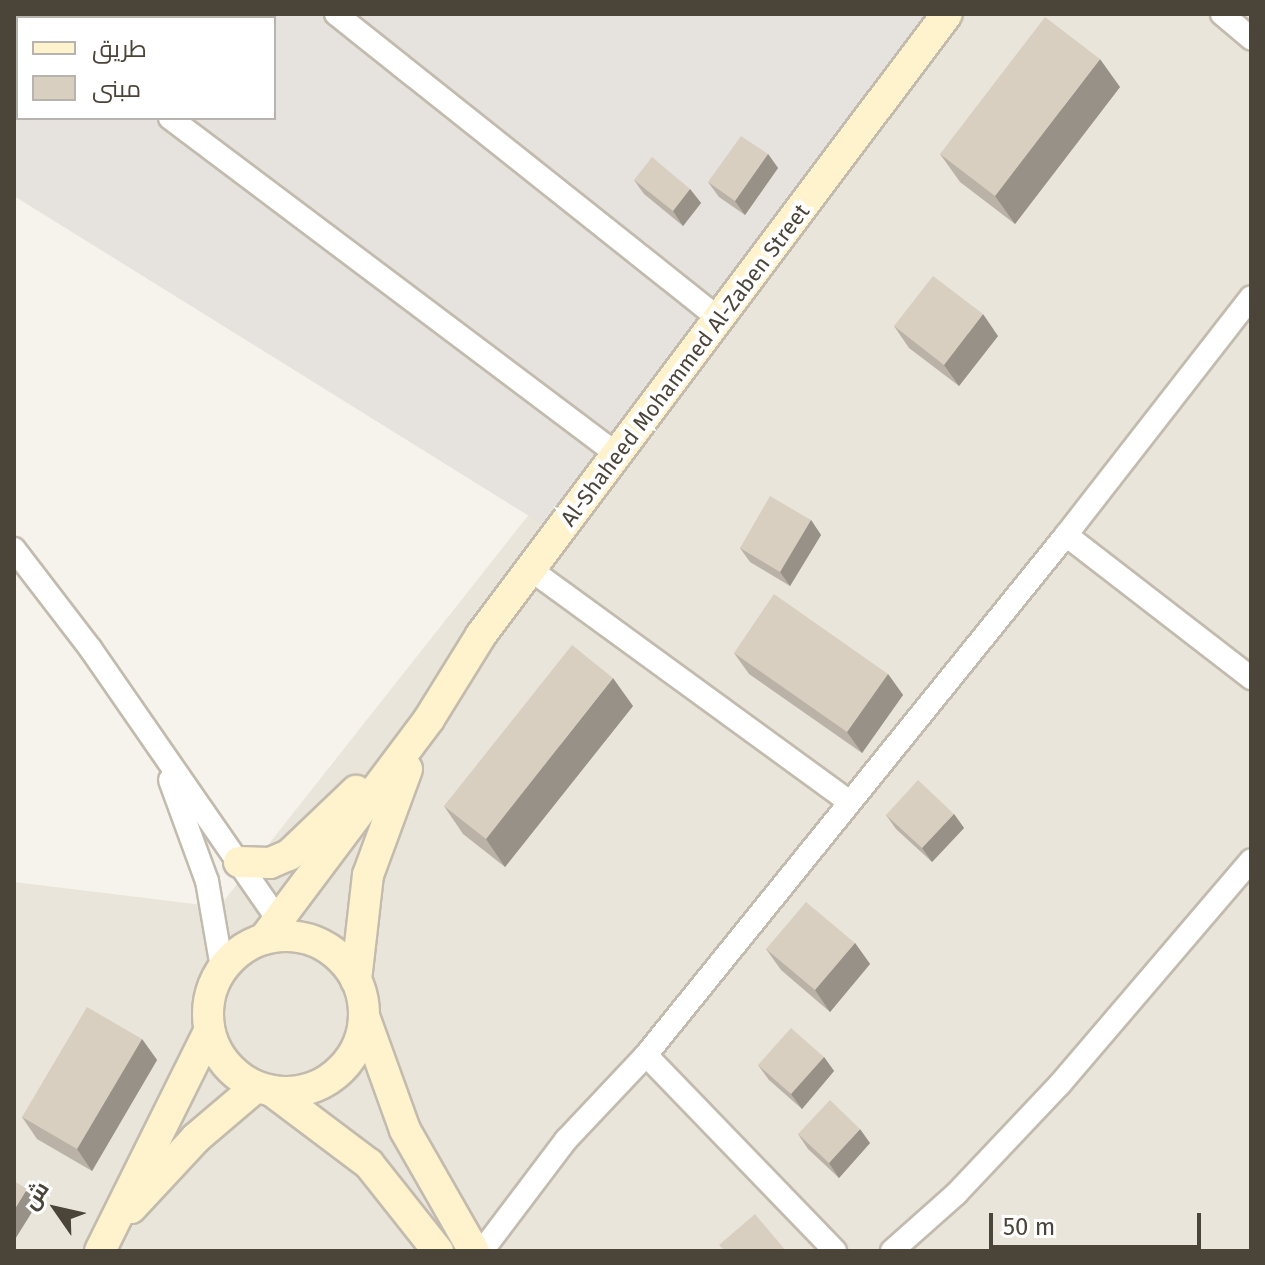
<!DOCTYPE html>
<meta charset="utf-8">
<style>
body{margin:0}
#map{position:relative;width:1265px;height:1265px;overflow:hidden;background:#f6f3ec;font-family:"Fira Sans",Cairo,sans-serif}
div>[style]{position:absolute}
.residential>*{inset:0;background:#eae5da}
.industrial>*{inset:0;background:#e6e2dd}
.roads{filter:drop-shadow(2px 0 #c2bbae) drop-shadow(-2px 0 #c2bbae) drop-shadow(0 2px #c2bbae) drop-shadow(0 -2px #c2bbae)}
.street>*{height:22px;margin:-11px;padding:0 11px;transform-origin:11px;border-radius:11px;background:#fff}
.secondary>*{height:30px;margin:-15px;padding:0 15px;transform-origin:15px;border-radius:15px;background:#fff3cd}
.secondary>.ring{margin:-15px;padding:0;box-sizing:content-box;background:none;border:30px solid #fff3cd;border-radius:50%}
.wall>*{inset:0;background:#bab2a6}
.shaded-wall>*{inset:0;background:#979187}
.building>*{inset:0;background:#d8cfc1}
span{translate:-50% -50%;white-space:nowrap;text-align:center;line-height:1.15;-webkit-text-stroke:8px #fff;paint-order:stroke}
.street-label{font-size:22px;color:#4b4439}
.frame{position:absolute;inset:0;border:16px solid #4b4439;pointer-events:none}
.legend{position:absolute;left:16px;top:16px;width:260px;height:104px;box-sizing:border-box;background:#fff;border:2px solid #b7b4b0;margin:0;padding:10px 14px;list-style:none;font-size:24px;color:#4b4439}
.legend li{display:flex;align-items:center;gap:16px;height:40px}
.legend b{width:40px;border:2px solid #b7b4b0}
.north{position:absolute;left:16px;top:1169px;width:80px;height:80px;-webkit-text-stroke:6px #fff;paint-order:stroke;rotate:304deg;font-size:22px;font-weight:700;line-height:32px;text-align:center;color:#4b4439}
.north::after{content:'';display:block;margin:auto;width:28px;height:36px;background:#4b4439;clip-path:polygon(50% 0,100% 100%,50% 72%,0 100%)}
.scale{position:absolute;left:989px;top:1213px;width:212px;height:36px;box-sizing:border-box;border:4px solid #4b4439;border-top:0;padding-left:10px;font-size:24px;line-height:28px;white-space:nowrap;color:#4b4439;-webkit-text-stroke:6px #fff;paint-order:stroke}
</style>
<div id="map">
<div class="residential">
<i style="clip-path:polygon(924px 14px,1251px 14px,1251px 1251px,14px 1251px,14px 882px,219px 907px)"></i>
</div>
<div class="industrial">
<i style="clip-path:polygon(evenodd,14px 14px,946px 14px,558px 534px,14px 196px,14px 14px,18px 18px,274px 18px,274px 118px,18px 118px,18px 18px)"></i>
</div>
<div class="roads">
<div class="street">
<i style="left:42px;top:14px;width:6px;rotate:39deg"></i>
<i style="left:336px;top:14px;width:490px;rotate:38.5deg"></i>
<i style="left:1222px;top:14px;width:38px;rotate:40deg"></i>
<i style="left:170px;top:118px;width:561px;rotate:36.95deg"></i>
<i style="left:1066px;top:535px;width:301px;rotate:-52.1deg"></i>
<i style="left:14px;top:549px;width:125px;rotate:52.5deg"></i>
<i style="left:90px;top:648px;width:349px;rotate:55.3deg"></i>
<i style="left:530px;top:569px;width:392px;rotate:36.1deg"></i>
<i style="left:170px;top:780px;width:108px;rotate:69.9deg"></i>
<i style="left:207px;top:881px;width:88px;rotate:80.2deg"></i>
<i style="left:646px;top:1055px;width:272px;rotate:46deg"></i>
<i style="left:482px;top:1251px;width:139px;rotate:-52.9deg"></i>
<i style="left:566px;top:1140px;width:117px;rotate:-46.7deg"></i>
<i style="left:646px;top:1055px;width:668px;rotate:-51.07deg"></i>
<i style="left:1066px;top:535px;width:234px;rotate:37.7deg"></i>
<i style="left:892px;top:1251px;width:86px;rotate:-41.7deg"></i>
<i style="left:956px;top:1194px;width:151px;rotate:-46.6deg"></i>
<i style="left:1060px;top:1084px;width:294px;rotate:-49.5deg"></i>
</div>
<div class="secondary">
<i style="left:239px;top:862px;width:31px;rotate:2deg"></i>
<i style="left:270px;top:863px;width:21px;rotate:-23deg"></i>
<i style="left:289px;top:855px;width:93px;rotate:-43.7deg"></i>
<i class="ring" style="left:208px;top:936px;width:126px;height:126px"></i>
<i style="left:264px;top:939px;width:275px;rotate:-53.1deg"></i>
<i style="left:429px;top:719px;width:99px;rotate:-58.2deg"></i>
<i style="left:481px;top:635px;width:776px;rotate:-53.12deg"></i>
<i style="left:356px;top:980px;width:106px;rotate:-83.5deg"></i>
<i style="left:368px;top:875px;width:113px;rotate:-69.8deg"></i>
<i style="left:364px;top:1016px;width:121px;rotate:70.2deg"></i>
<i style="left:405px;top:1130px;width:139px;rotate:60.3deg"></i>
<i style="left:272px;top:1091px;width:121px;rotate:37deg"></i>
<i style="left:369px;top:1164px;width:111px;rotate:51.6deg"></i>
<i style="left:131px;top:1208px;width:96px;rotate:-47.1deg"></i>
<i style="left:196px;top:1138px;width:79px;rotate:-40.4deg"></i>
<i style="left:100px;top:1251px;width:246px;rotate:-63.6deg"></i>
</div>
</div>
<div class="wall">
<i style="clip-path:polygon(1120px 87px,1015px 224px,960px 182px,940px 154px)"></i>
<i style="clip-path:polygon(768px 154px,778px 168px,745px 215px,719px 197px,708px 182px)"></i>
<i style="clip-path:polygon(634px 180px,690px 189px,701px 203px,683px 226px,644px 194px)"></i>
<i style="clip-path:polygon(894px 326px,998px 336px,959px 386px,909px 348px)"></i>
<i style="clip-path:polygon(811px 520px,821px 535px,790px 586px,750px 562px,740px 548px)"></i>
<i style="clip-path:polygon(734px 653px,888px 674px,903px 695px,862px 753px,749px 674px)"></i>
<i style="clip-path:polygon(633px 706px,505px 867px,463px 834px,444px 806px)"></i>
<i style="clip-path:polygon(954px 814px,964px 828px,932px 862px,896px 829px,886px 815px)"></i>
<i style="clip-path:polygon(855px 943px,870px 964px,830px 1012px,781px 970px,766px 949px)"></i>
<i style="clip-path:polygon(142px 1039px,157px 1060px,92px 1171px,37px 1139px,22px 1117px)"></i>
<i style="clip-path:polygon(824px 1057px,834px 1071px,802px 1109px,769px 1080px,758px 1065px)"></i>
<i style="clip-path:polygon(798px 1134px,870px 1143px,839px 1178px,808px 1149px)"></i>
</div>
<div class="shaded-wall">
<i style="clip-path:polygon(1100px 59px,1120px 87px,1015px 224px,995px 196px)"></i>
<i style="clip-path:polygon(768px 154px,778px 168px,745px 215px,735px 201px)"></i>
<i style="clip-path:polygon(690px 189px,701px 203px,683px 226px,673px 211px)"></i>
<i style="clip-path:polygon(983px 314px,998px 336px,959px 386px,944px 365px)"></i>
<i style="clip-path:polygon(811px 520px,821px 535px,790px 586px,780px 572px)"></i>
<i style="clip-path:polygon(888px 674px,903px 695px,862px 753px,847px 732px)"></i>
<i style="clip-path:polygon(613px 678px,633px 706px,505px 867px,486px 839px)"></i>
<i style="clip-path:polygon(954px 814px,964px 828px,932px 862px,922px 848px)"></i>
<i style="clip-path:polygon(855px 943px,870px 964px,830px 1012px,815px 990px)"></i>
<i style="clip-path:polygon(142px 1039px,157px 1060px,92px 1171px,77px 1149px)"></i>
<i style="clip-path:polygon(824px 1057px,834px 1071px,802px 1109px,791px 1094px)"></i>
<i style="clip-path:polygon(860px 1129px,870px 1143px,839px 1178px,829px 1163px)"></i>
<i style="clip-path:polygon(27px 1189px,37px 1204px,14px 1241px,14px 1210px)"></i>
</div>
<div class="building">
<i style="clip-path:polygon(1045px 17px,1100px 59px,995px 196px,940px 154px)"></i>
<i style="clip-path:polygon(741px 136px,768px 154px,735px 201px,708px 182px)"></i>
<i style="clip-path:polygon(652px 157px,690px 189px,673px 211px,634px 180px)"></i>
<i style="clip-path:polygon(933px 276px,983px 314px,944px 365px,894px 326px)"></i>
<i style="clip-path:polygon(770px 496px,811px 520px,780px 572px,740px 548px)"></i>
<i style="clip-path:polygon(774px 594px,888px 674px,847px 732px,734px 653px)"></i>
<i style="clip-path:polygon(572px 645px,613px 678px,486px 839px,444px 806px)"></i>
<i style="clip-path:polygon(918px 780px,954px 814px,922px 848px,886px 815px)"></i>
<i style="clip-path:polygon(806px 902px,855px 943px,815px 990px,766px 949px)"></i>
<i style="clip-path:polygon(87px 1007px,142px 1039px,77px 1149px,22px 1117px)"></i>
<i style="clip-path:polygon(791px 1028px,824px 1057px,791px 1094px,758px 1065px)"></i>
<i style="clip-path:polygon(830px 1100px,860px 1129px,829px 1163px,798px 1134px)"></i>
<i style="clip-path:polygon(14px 1181px,27px 1189px,14px 1210px)"></i>
<i style="clip-path:polygon(755px 1214px,786px 1251px,725px 1251px,719px 1245px)"></i>
</div>
<div class="street-label">
<span style="left:685px;top:365px;rotate:-53deg">Al-Shaheed Mohammed Al-Zaben Street</span>
</div>
<div class="frame"></div>
<ul class="legend">
<li><b style="height:10px;background:#fff3cd"></b>طريق</li>
<li><b style="height:22px;background:#d8cfc1"></b>مبنى</li>
</ul>
<div class="north">ش</div>
<div class="scale">50 m</div>
</div>
